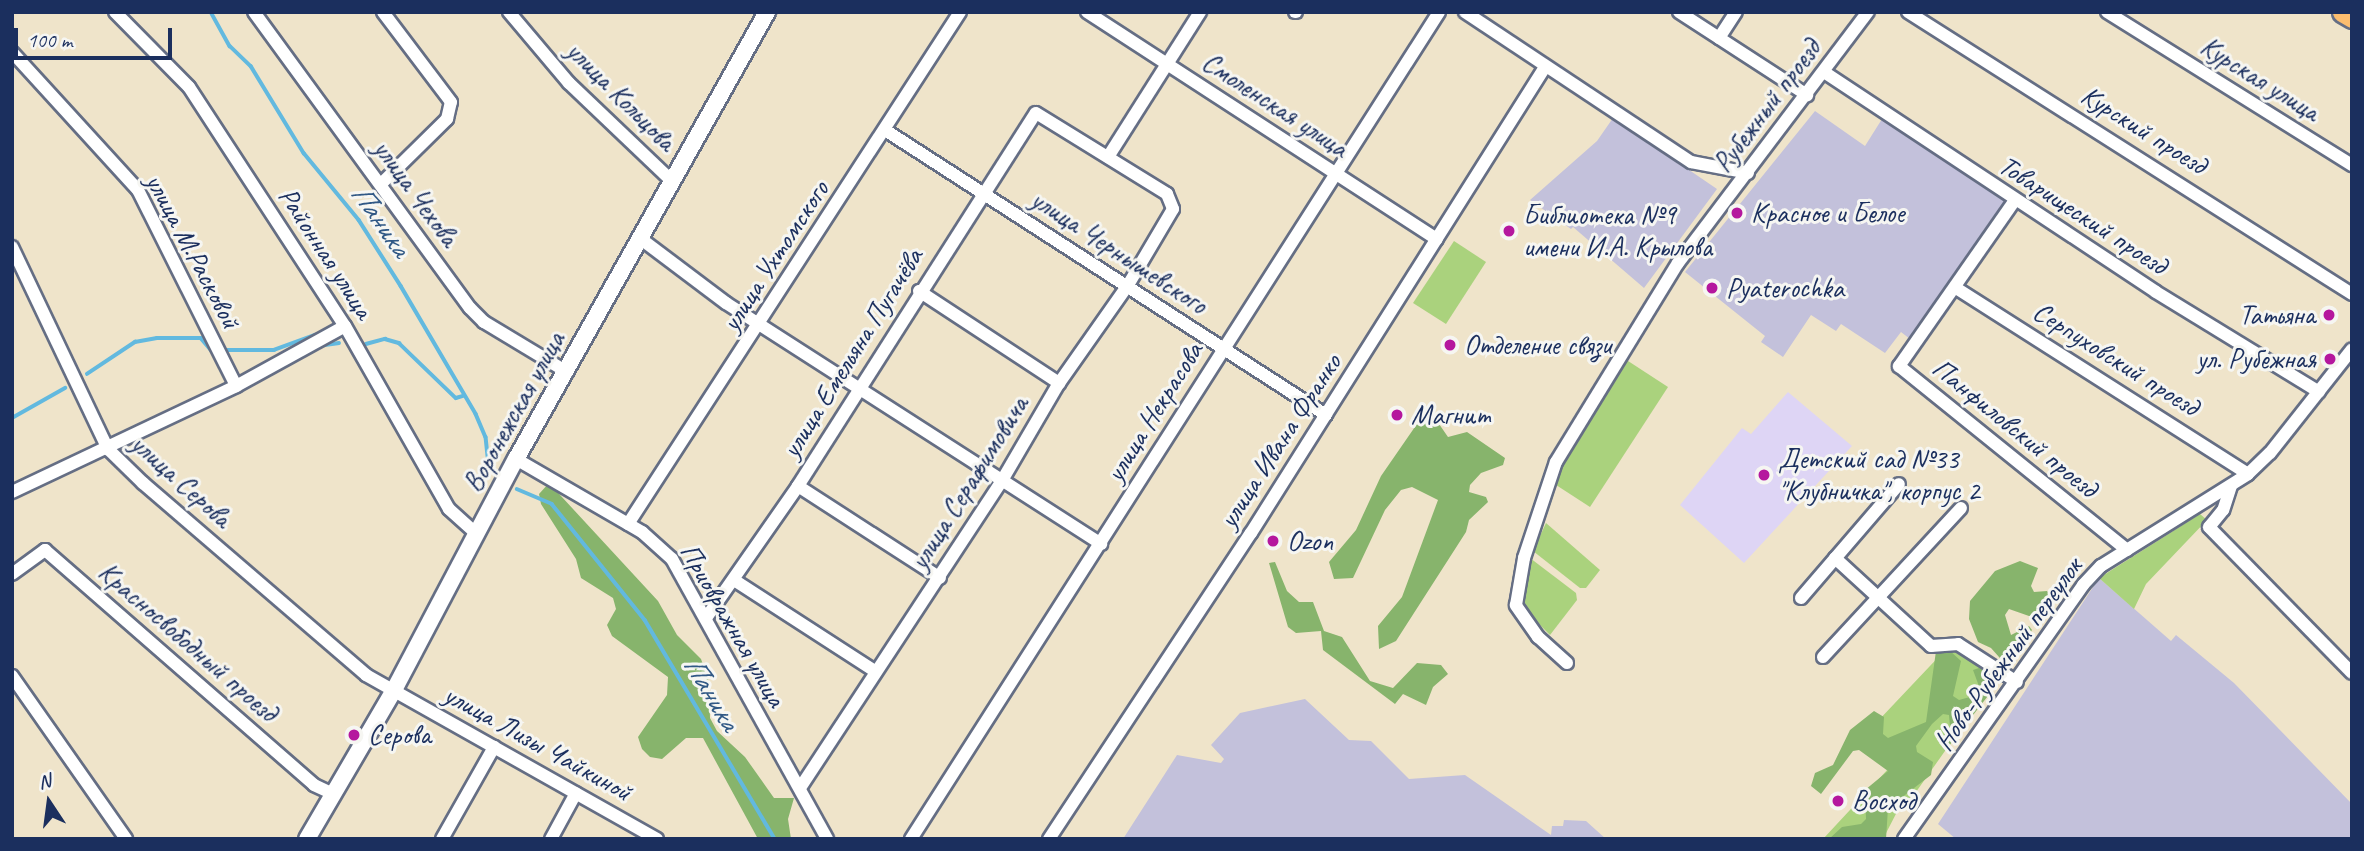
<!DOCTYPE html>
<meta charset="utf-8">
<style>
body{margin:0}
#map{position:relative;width:2364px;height:851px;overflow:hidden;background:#efe4ca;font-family:Caveat,sans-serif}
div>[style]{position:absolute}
.built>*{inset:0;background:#ded5f5}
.industrial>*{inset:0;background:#c3c1db}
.green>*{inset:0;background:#aad27d}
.forest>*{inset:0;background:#87b46c}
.stream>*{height:3.5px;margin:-1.75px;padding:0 1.75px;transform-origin:1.75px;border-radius:1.75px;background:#62b9df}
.roads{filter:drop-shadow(2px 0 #656e84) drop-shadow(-2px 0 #656e84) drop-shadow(0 2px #656e84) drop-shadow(0 -2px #656e84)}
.minor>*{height:12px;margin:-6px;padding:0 6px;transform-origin:6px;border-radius:6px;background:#fff}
.tertiary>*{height:16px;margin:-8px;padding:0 8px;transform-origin:8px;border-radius:8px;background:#fff}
.primary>*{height:19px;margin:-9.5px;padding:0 9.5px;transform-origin:9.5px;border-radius:9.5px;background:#fcbd6f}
.dots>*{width:19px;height:19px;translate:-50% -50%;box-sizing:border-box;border:4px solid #f6f6f2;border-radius:50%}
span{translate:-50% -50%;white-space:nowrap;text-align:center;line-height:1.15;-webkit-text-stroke:6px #f6f6f2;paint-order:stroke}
.street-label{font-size:28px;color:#1b2f5e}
.poi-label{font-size:28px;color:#1b2f5e}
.left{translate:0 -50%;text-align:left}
.right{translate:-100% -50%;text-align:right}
.water-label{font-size:30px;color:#305885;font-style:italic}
.frame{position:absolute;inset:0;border:14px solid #1b2f5e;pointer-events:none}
.north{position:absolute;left:14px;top:767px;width:70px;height:70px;-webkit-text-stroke:5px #f6f6f2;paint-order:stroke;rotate:347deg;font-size:19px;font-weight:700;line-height:28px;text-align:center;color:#1b2f5e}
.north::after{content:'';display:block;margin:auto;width:24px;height:32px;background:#1b2f5e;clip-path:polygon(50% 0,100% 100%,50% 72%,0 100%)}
.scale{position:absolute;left:14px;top:28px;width:158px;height:32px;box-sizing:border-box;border:4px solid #1b2f5e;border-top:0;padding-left:9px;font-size:21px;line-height:24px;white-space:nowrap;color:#1b2f5e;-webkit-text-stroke:5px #f6f6f2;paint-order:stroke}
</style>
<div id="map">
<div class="built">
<i style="clip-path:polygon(1788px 392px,1852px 446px,1744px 563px,1680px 505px,1742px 428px,1751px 434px)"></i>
</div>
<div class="industrial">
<i style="clip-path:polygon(1815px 111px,1865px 146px,1882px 119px,2009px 199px,1910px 339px,1901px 332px,1885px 353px,1841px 324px,1836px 331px,1811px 315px,1783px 357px,1761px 342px,1765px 336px,1685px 272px)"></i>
<i style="clip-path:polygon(1613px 118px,1717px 189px,1644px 288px,1573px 227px,1571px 229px,1530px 200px,1597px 141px)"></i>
<i style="clip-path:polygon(2099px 578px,2171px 641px,2176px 635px,2234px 683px,2352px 804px,2352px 839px,1956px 839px,1938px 824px)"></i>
<i style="clip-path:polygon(1305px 699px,1349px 740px,1371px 741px,1409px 779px,1465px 775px,1551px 835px,1552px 826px,1563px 826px,1564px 820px,1586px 821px,1606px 839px,1123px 839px,1177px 755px,1221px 763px,1224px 759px,1211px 745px,1240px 713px)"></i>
</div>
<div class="green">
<i style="clip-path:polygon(1454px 241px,1486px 262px,1446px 324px,1413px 303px)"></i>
<i style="clip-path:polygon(1625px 359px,1668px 387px,1590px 507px,1553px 483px,1561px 463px)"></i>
<i style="clip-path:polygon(2200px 514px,2207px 520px,2146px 584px,2134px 609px,2099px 578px)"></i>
<i style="clip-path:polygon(1546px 523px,1600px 570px,1586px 588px,1580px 588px,1533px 551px)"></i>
<i style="clip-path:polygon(1530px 558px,1576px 593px,1577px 600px,1550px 635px,1523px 608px)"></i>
<i style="clip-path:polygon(1947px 648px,1958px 648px,1998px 676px,1916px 792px,1899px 808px,1883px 839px,1823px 839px,1889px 768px,1859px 741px)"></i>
</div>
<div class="forest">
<i style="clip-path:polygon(1428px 408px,1448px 437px,1467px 432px,1505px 458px,1503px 465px,1481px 473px,1470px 485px,1469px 492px,1486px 497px,1488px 502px,1469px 520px,1466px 532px,1396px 641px,1379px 649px,1378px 626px,1402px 597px,1438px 500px,1412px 487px,1401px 490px,1385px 510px,1353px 578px,1334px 579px,1329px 562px,1356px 530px,1381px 476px)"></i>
<i style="clip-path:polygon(549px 483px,658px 601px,677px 635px,701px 659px,709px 682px,710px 718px,717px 731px,745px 757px,774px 798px,794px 798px,788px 819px,791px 839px,758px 839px,703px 738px,686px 738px,662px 759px,650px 757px,642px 749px,638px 737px,667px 695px,668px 677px,612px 636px,607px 625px,616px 609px,613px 598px,581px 578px,576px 559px,541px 504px,539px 494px)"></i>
<i style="clip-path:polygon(2020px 561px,2038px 568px,2031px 586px,2034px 592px,2047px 591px,2054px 600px,2035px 618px,2009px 609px,2005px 615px,2011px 635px,2029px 626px,2032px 630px,2007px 666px,1991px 648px,1978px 642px,1969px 619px,1970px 601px,1995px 571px)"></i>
<i style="clip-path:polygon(1275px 562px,1287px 591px,1299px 602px,1313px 602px,1324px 631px,1342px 637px,1370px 681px,1393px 688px,1417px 663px,1441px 665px,1448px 674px,1433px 687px,1426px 705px,1403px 694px,1395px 704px,1323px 650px,1321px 631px,1296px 633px,1288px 627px,1269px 563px)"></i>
<i style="clip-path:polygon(1949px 650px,1961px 661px,1953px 696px,1959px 700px,1977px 695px,1980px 689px,1973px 670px,1979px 668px,1989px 673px,1991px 692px,1945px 751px,1939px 742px,1950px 727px,1949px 715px,1943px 714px,1932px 724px,1916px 746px,1917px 752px,1933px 762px,1931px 775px,1888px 808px,1886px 839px,1829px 839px,1842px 827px,1861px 824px,1866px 819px,1865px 790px,1888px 771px,1859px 750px,1853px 751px,1821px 794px,1811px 786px,1815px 773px,1833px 765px,1850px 730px,1874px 711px,1884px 717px,1883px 734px,1888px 738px,1926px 722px,1936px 651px)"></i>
</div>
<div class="stream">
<i style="left:211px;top:12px;width:39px;rotate:61deg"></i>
<i style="left:230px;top:46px;width:29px;rotate:44deg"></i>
<i style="left:251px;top:66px;width:102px;rotate:58.7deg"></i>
<i style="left:304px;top:153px;width:87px;rotate:50.6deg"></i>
<i style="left:359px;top:220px;width:78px;rotate:57.5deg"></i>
<i style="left:401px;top:286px;width:148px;rotate:59.6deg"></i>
<i style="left:476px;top:414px;width:25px;rotate:67deg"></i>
<i style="left:486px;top:437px;width:29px;rotate:84deg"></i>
<i style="left:366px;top:344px;width:20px;rotate:-15deg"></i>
<i style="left:385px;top:339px;width:15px;rotate:16deg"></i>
<i style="left:399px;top:343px;width:79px;rotate:44deg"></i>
<i style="left:456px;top:398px;width:7px;rotate:-16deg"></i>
<i style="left:226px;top:350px;width:48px"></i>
<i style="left:274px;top:350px;width:44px;rotate:-20.1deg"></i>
<i style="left:315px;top:335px;width:14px;rotate:45deg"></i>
<i style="left:325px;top:345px;width:14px;rotate:-8deg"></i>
<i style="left:87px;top:374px;width:58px;rotate:-33.7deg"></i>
<i style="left:135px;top:342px;width:22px;rotate:-10deg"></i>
<i style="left:157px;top:338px;width:44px"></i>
<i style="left:201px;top:338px;width:17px;rotate:50deg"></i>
<i style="left:12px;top:418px;width:61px;rotate:-29.5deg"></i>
<i style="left:517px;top:489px;width:38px;rotate:23deg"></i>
<i style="left:552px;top:504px;width:149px;rotate:51.3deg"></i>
<i style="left:645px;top:620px;width:255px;rotate:59.3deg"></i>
</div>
<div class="roads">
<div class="minor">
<i style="left:115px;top:12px;width:105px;rotate:45.4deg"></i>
<i style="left:189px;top:87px;width:285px;rotate:56.9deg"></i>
<i style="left:345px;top:326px;width:210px;rotate:60.4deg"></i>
<i style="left:449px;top:509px;width:36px;rotate:42deg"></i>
<i style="left:254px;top:12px;width:366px;rotate:53.9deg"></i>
<i style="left:470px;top:308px;width:20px;rotate:45deg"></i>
<i style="left:484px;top:322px;width:97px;rotate:31.1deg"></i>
<i style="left:509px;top:12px;width:93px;rotate:49.8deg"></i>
<i style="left:569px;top:83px;width:142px;rotate:43.6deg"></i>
<i style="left:1087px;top:12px;width:417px;rotate:33deg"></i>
<i style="left:1295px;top:12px;width:1px"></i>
<i style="left:1465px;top:12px;width:271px;rotate:33.6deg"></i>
<i style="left:1691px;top:162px;width:58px;rotate:10.9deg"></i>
<i style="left:1679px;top:12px;width:153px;rotate:33deg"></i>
<i style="left:1908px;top:12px;width:526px;rotate:32.42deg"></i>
<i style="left:2107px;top:12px;width:289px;rotate:32deg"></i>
<i style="left:1719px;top:38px;width:31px;rotate:-57deg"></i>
<i style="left:12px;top:52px;width:187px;rotate:47.6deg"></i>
<i style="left:138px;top:190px;width:219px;rotate:63.4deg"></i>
<i style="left:1824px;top:72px;width:398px;rotate:33.5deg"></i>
<i style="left:2156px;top:292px;width:191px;rotate:31.5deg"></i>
<i style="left:885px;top:130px;width:525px;rotate:32.87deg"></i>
<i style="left:1108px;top:157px;width:172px;rotate:-57.6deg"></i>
<i style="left:381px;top:184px;width:93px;rotate:-44.6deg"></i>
<i style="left:447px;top:119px;width:17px;rotate:-77deg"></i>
<i style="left:451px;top:102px;width:113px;rotate:-127.1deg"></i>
<i style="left:2015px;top:200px;width:203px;rotate:124.9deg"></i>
<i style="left:1899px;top:366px;width:293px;rotate:38.9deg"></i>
<i style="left:641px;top:239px;width:106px;rotate:37deg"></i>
<i style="left:726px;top:303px;width:446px;rotate:32.7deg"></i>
<i style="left:12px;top:247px;width:224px;rotate:64.6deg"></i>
<i style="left:108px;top:449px;width:49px;rotate:44.2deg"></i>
<i style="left:143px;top:483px;width:294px;rotate:40.7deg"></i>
<i style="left:366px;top:675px;width:334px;rotate:29.4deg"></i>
<i style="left:1956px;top:288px;width:346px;rotate:32.5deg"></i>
<i style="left:919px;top:291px;width:168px;rotate:33.3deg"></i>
<i style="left:516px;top:459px;width:146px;rotate:30.1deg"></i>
<i style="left:642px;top:532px;width:40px;rotate:42deg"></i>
<i style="left:672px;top:559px;width:320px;rotate:61deg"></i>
<i style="left:798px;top:486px;width:169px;rotate:32.9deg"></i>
<i style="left:2231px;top:486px;width:25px;rotate:108deg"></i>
<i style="left:2223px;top:510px;width:22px;rotate:129deg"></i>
<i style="left:2209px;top:527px;width:204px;rotate:45.6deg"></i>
<i style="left:12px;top:492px;width:248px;rotate:-25.3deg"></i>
<i style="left:236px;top:386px;width:124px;rotate:-28.8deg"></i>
<i style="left:628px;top:524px;width:610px;rotate:-57.04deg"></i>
<i style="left:1835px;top:558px;width:130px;rotate:42.5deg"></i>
<i style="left:1931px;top:646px;width:27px;rotate:-4deg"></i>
<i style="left:1958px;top:644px;width:70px;rotate:32.8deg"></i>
<i style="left:12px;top:574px;width:41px;rotate:-36deg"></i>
<i style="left:45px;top:550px;width:357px;rotate:41.1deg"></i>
<i style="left:314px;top:785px;width:21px;rotate:25deg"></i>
<i style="left:734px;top:580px;width:169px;rotate:32.9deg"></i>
<i style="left:1801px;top:598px;width:150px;rotate:-49.3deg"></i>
<i style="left:706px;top:618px;width:161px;rotate:-55.1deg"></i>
<i style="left:798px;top:486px;width:442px;rotate:-57.5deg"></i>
<i style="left:1036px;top:113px;width:154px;rotate:31.7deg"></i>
<i style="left:1167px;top:194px;width:16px;rotate:68deg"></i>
<i style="left:1173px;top:209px;width:88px;rotate:120.6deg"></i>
<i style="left:1128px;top:285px;width:120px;rotate:125.1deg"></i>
<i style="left:1059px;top:383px;width:111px;rotate:120.3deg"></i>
<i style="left:1003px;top:479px;width:370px;rotate:123.3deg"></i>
<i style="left:1823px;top:657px;width:203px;rotate:-47.2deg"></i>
<i style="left:1567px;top:663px;width:39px;rotate:-138deg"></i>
<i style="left:1538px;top:637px;width:39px;rotate:-125deg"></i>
<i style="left:1516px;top:605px;width:48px;rotate:-80.3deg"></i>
<i style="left:1524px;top:558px;width:101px;rotate:-71.6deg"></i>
<i style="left:1556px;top:462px;width:233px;rotate:-58.5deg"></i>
<i style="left:1678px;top:263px;width:315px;rotate:-52.9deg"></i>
<i style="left:12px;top:676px;width:199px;rotate:55deg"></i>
<i style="left:442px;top:839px;width:106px;rotate:-60.5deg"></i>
<i style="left:551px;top:839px;width:52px;rotate:-61.5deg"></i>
<i style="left:911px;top:839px;width:981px;rotate:-57.44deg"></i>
<i style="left:1049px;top:839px;width:367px;rotate:-56.6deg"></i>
<i style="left:1251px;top:533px;width:551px;rotate:-57.75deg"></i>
<i style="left:1904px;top:839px;width:311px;rotate:-54.8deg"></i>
<i style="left:2083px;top:585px;width:26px;rotate:-47deg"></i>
<i style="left:2101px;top:566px;width:173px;rotate:-32deg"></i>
<i style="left:2248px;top:474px;width:30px;rotate:-44deg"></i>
<i style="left:2270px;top:453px;width:132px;rotate:-51.7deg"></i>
</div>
<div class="tertiary">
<i style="left:307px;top:839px;width:173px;rotate:-59.7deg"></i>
<i style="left:394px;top:690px;width:261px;rotate:-62.2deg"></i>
<i style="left:516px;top:459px;width:513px;rotate:-60.68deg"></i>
</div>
<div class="primary">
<i style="left:2342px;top:12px;width:12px;rotate:31deg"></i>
</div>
</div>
<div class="dots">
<i style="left:1737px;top:213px;background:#b5179e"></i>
<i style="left:1509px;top:231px;background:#b5179e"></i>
<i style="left:1712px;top:288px;background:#b5179e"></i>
<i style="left:2329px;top:315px;background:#b5179e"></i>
<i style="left:1450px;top:345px;background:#b5179e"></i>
<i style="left:2330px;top:359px;background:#b5179e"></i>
<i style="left:1397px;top:415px;background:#b5179e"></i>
<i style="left:1764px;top:475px;background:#b5179e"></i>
<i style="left:1273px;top:541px;background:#b5179e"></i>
<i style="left:354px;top:735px;background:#b5179e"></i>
<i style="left:1838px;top:801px;background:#b5179e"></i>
</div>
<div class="street-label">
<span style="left:2260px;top:79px;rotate:32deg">Курская улица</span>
<span style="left:621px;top:96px;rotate:45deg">улица Кольцова</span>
<span style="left:1275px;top:105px;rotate:33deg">Смоленская улица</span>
<span style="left:1767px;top:106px;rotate:-53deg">Рубежный проезд</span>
<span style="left:2144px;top:130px;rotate:32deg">Курский проезд</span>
<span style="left:416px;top:193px;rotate:54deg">улица Чехова</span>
<span style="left:2083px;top:215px;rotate:33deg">Товарищеский проезд</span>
<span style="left:193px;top:251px;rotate:62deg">улица М.Расковой</span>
<span style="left:1119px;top:252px;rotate:33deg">улица Чернышевского</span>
<span style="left:326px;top:253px;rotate:57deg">Районная улица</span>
<span style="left:775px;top:256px;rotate:-57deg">улица Ухтомского</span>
<span style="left:852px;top:353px;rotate:-58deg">улица Емельяна Пугачёва</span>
<span style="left:2116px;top:359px;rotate:32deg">Серпуховский проезд</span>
<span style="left:514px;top:412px;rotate:-61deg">Воронежская улица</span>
<span style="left:1154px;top:412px;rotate:-58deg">улица Некрасова</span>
<span style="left:2015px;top:428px;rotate:39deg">Панфиловский проезд</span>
<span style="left:1280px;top:441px;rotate:-57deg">улица Ивана Франко</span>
<span style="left:181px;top:481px;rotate:42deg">улица Серова</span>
<span style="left:969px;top:483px;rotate:-58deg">улица Серафимовича</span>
<span style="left:733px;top:625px;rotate:60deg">Приовражная улица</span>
<span style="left:188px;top:642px;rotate:41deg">Красносвободный проезд</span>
<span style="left:2008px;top:654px;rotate:-54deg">Ново-Рубежный переулок</span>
<span style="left:538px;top:743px;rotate:29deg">улица Лизы Чайкиной</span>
</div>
<div class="poi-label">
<span class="left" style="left:1751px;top:213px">Красное и Белое</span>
<span class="left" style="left:1523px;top:231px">Библиотека №9<br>имени И.А. Крылова</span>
<span class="left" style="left:1726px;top:288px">Pyaterochka</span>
<span class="right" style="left:2315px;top:315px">Татьяна</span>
<span class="left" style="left:1464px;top:345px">Отделение связи</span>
<span class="right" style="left:2316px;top:359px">ул. Рубежная</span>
<span class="left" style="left:1411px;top:415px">Магнит</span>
<span class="left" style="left:1778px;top:475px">Детский сад №33<br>"Клубничка", корпус 2</span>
<span class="left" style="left:1287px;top:541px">Ozon</span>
<span class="left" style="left:368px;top:735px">Серова</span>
<span class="left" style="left:1852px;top:801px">Восход</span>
</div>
<div class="water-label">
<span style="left:381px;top:220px;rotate:55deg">Паника</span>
<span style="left:712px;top:693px;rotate:59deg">Паника</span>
</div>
<div class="frame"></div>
<div class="north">N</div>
<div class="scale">100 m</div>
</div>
